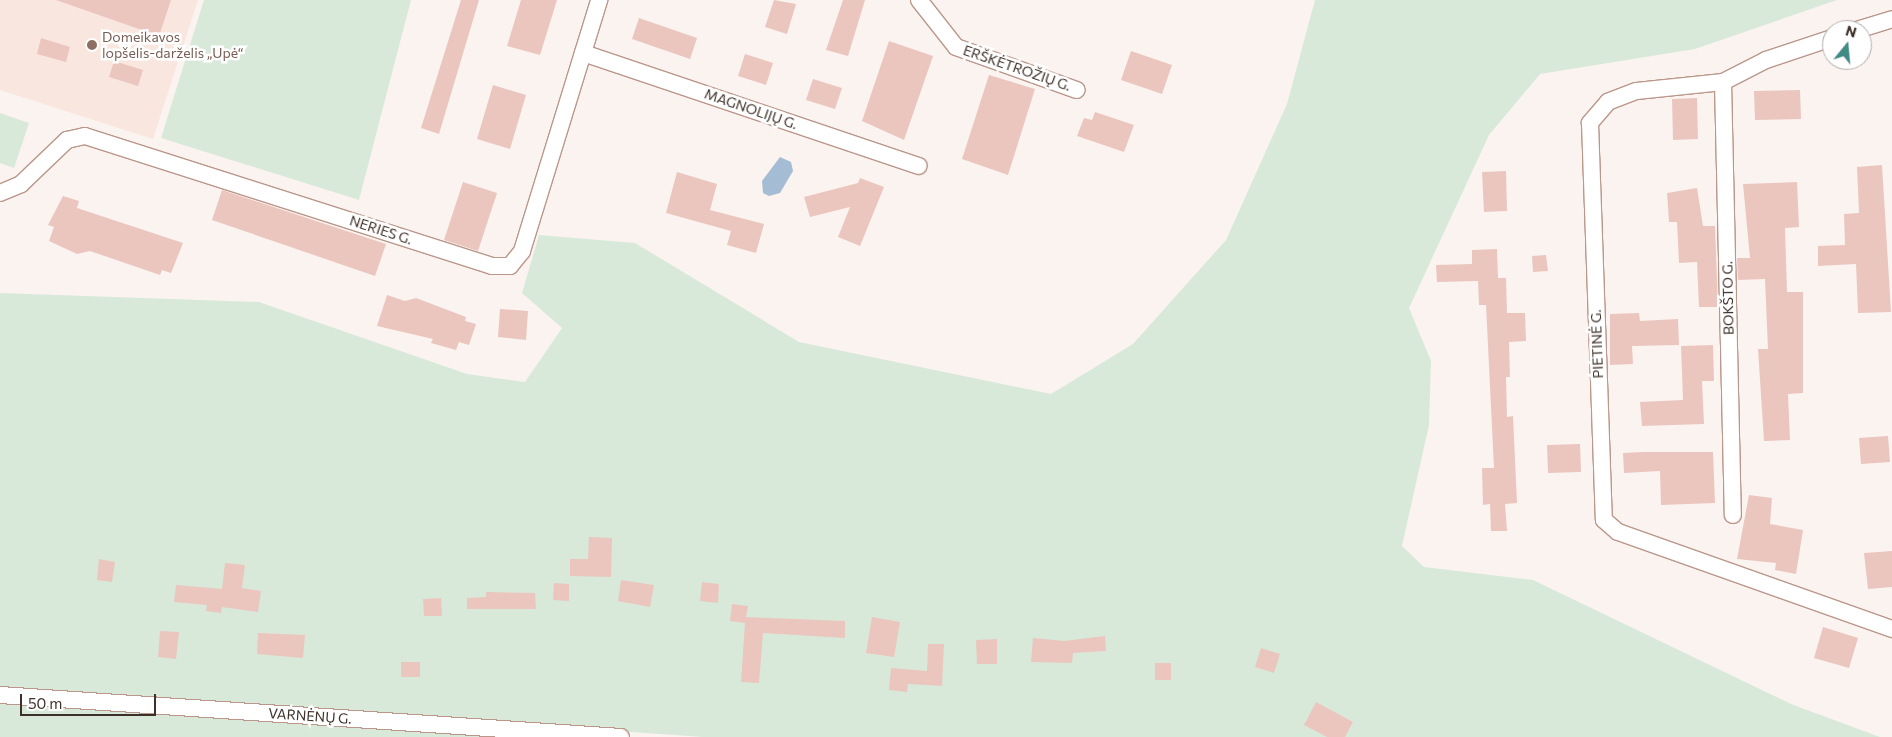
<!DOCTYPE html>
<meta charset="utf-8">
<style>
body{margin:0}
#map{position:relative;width:1892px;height:737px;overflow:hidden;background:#fbf3f0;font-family:Commissioner,sans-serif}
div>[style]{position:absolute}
.built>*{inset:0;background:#f9e6df}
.green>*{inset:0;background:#d8e9d9}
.water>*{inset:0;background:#a5bcd5}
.building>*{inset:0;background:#ebc6bf}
.roads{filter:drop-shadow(1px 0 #ba978a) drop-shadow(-1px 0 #ba978a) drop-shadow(0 1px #ba978a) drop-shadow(0 -1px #ba978a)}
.minor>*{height:16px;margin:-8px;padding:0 8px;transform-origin:8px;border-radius:8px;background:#fff}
.dots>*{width:14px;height:14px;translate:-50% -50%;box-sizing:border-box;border:2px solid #fff;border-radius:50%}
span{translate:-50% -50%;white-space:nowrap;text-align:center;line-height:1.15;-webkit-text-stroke:5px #fff;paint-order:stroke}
.education-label{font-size:14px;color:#785e54}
.left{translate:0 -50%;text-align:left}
.street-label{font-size:14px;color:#3d2f29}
.north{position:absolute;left:1822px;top:20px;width:50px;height:50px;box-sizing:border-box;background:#fff;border:1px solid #b1aca9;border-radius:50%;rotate:17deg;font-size:14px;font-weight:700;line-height:20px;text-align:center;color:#3d2f29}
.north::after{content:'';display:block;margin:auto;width:18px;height:22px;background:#428a86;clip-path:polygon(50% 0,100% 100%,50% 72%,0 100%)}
.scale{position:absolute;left:20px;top:694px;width:136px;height:22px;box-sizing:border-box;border:2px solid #3d2f29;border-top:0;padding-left:6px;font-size:15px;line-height:18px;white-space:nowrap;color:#3d2f29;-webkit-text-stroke:4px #fff;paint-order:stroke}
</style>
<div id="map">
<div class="built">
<i style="clip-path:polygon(0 0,198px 0,153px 139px,0 90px)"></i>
</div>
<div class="green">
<i style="clip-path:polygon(204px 0,411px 0,359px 200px,161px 138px)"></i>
<i style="clip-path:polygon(1315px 0,1837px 0,1695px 49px,1540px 74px,1489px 135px,1409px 308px,1431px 361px,1429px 425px,1402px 546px,1424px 567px,1533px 580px,1791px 704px,1880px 737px,703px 737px,0 688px,0 293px,259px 302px,467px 374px,525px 382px,562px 328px,522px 293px,539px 235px,635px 243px,799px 342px,1051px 394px,1133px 344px,1226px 240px,1287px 104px)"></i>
<i style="clip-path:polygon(0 113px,29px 123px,14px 168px,0 163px)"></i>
<i style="clip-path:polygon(0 704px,323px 725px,510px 737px,0 737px)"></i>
</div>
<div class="water">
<i style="clip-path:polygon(780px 157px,791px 162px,793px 171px,780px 193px,769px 196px,763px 193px,762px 181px)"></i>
</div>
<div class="building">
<i style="clip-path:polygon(56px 0,171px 0,159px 36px)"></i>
<i style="clip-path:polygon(461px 0,479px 0,439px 134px,421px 128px)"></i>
<i style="clip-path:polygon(521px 0,557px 0,540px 55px,507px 46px)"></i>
<i style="clip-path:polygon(774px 0,796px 4px,787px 34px,765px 27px)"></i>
<i style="clip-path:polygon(843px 0,865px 0,848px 56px,826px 50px)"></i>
<i style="clip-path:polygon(639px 18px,697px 38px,690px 59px,632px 39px)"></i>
<i style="clip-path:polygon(41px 38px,70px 47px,66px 62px,37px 54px)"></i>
<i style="clip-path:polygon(889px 41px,933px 56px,904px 140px,862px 121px)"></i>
<i style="clip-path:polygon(1131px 51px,1172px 65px,1162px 94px,1121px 80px)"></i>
<i style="clip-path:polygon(745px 54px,773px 63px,766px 85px,738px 76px)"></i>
<i style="clip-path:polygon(114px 61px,143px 70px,138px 86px,109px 77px)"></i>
<i style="clip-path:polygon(989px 75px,1035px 89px,1008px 175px,962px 159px)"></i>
<i style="clip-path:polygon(813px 79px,842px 88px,835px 109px,806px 100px)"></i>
<i style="clip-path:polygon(493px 85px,526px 95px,510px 149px,477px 139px)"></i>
<i style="clip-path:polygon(1800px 90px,1801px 119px,1755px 120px,1754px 91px)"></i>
<i style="clip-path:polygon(1697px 98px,1698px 139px,1673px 140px,1672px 99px)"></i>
<i style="clip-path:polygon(1095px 112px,1134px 125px,1124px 152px,1077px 136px,1084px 118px,1092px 120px)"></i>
<i style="clip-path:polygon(1882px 165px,1891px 312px,1858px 313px,1856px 264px,1818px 266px,1818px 246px,1845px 245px,1844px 214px,1859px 213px,1857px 167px)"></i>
<i style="clip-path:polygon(1506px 171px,1507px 211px,1484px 212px,1482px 172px)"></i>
<i style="clip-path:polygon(677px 172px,717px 184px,710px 210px,764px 224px,756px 253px,727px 245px,731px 231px,666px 213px)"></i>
<i style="clip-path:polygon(860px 178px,884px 187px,860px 246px,838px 237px,850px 207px,810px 217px,804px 197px,858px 183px)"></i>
<i style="clip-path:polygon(463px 182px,497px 193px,478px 251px,444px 240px)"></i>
<i style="clip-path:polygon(1797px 182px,1799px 227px,1785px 228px,1787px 292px,1803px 292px,1803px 393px,1788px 394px,1790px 440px,1764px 441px,1758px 349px,1768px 349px,1765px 279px,1738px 280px,1737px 258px,1750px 258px,1743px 184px)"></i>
<i style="clip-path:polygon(1697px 188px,1703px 226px,1715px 226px,1718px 307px,1699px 307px,1697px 262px,1679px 263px,1677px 222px,1669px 222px,1667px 193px)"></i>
<i style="clip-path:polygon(222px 190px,386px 244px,375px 276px,212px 220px)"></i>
<i style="clip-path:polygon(63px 196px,79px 201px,77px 208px,183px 243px,171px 273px,162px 270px,160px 275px,90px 251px,77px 254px,49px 241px,54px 227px,48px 225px)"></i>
<i style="clip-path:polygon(1497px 249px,1498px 278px,1506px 278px,1507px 313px,1525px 313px,1526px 341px,1509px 342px,1510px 377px,1506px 377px,1507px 417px,1513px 416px,1517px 503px,1505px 504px,1507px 531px,1491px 531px,1490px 504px,1483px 505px,1482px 468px,1494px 468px,1486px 305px,1479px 305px,1478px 281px,1437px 282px,1436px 265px,1472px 264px,1472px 250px)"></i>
<i style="clip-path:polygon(1546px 255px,1548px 271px,1533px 272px,1532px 256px)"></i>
<i style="clip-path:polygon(387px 295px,405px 301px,416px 298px,466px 317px,465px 321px,476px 324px,469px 345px,459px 342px,456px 350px,431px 343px,433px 339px,377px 326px)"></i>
<i style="clip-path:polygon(500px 309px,528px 311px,526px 340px,498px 337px)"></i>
<i style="clip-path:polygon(1639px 313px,1640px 321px,1678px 319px,1679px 345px,1632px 346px,1633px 364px,1610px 365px,1610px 314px)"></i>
<i style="clip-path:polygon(1713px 345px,1714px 381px,1702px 381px,1704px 424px,1642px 426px,1640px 402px,1683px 400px,1681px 346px)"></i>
<i style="clip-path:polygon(1888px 436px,1890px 462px,1861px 464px,1859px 438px)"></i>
<i style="clip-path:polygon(1580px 444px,1581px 472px,1548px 473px,1547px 445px)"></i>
<i style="clip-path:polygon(1643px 452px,1713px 452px,1715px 503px,1661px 505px,1660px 471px,1624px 473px,1623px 453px)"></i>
<i style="clip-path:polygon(1749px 495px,1772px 498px,1770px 524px,1803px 530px,1796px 574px,1775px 570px,1776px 563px,1737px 559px)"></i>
<i style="clip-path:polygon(589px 537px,612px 538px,611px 577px,570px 576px,570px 559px,588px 559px)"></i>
<i style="clip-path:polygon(1892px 551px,1892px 587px,1868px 589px,1864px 553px)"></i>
<i style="clip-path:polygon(99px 559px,115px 562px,112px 582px,97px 580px)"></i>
<i style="clip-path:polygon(225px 563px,245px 565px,242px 588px,261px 591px,258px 612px,222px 607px,221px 613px,206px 611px,207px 605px,174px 602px,176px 585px,222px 589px)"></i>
<i style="clip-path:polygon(621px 580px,654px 585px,650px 607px,618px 601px)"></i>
<i style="clip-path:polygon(702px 582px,719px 584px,718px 603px,700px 601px)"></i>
<i style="clip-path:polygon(554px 583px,569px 584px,569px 601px,553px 600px)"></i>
<i style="clip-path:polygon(486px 592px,535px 593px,536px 609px,467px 609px,467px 598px,486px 597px)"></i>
<i style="clip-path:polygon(441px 598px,442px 616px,424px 616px,423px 599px)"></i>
<i style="clip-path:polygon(732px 604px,748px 606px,746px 617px,845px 621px,845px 638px,763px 633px,759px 683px,741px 682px,745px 623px,730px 621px)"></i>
<i style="clip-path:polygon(872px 617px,900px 622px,894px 657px,866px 653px)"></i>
<i style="clip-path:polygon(1823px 627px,1858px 638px,1849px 668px,1814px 658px)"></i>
<i style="clip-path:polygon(160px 631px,179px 632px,176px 659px,158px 657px)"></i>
<i style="clip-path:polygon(258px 633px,305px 635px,303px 658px,257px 654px)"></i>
<i style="clip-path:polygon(1105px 636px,1106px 651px,1073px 653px,1072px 663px,1031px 662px,1033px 638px,1064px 641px)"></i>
<i style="clip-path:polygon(997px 639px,997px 664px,977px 664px,976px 640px)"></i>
<i style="clip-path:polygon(928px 644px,944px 644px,942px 686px,908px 684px,907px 692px,889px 690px,891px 668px,927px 671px)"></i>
<i style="clip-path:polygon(1261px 648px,1280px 654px,1274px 673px,1255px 667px)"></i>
<i style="clip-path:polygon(401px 662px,420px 662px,420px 677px,401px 677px)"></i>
<i style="clip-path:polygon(1155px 663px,1171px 663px,1171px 680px,1155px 680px)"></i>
<i style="clip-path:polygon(1316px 702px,1353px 722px,1345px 737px,1327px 737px,1304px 725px)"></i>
</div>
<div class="roads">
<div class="minor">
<i style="left:919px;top:0;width:60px;rotate:51.8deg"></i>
<i style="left:956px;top:47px;width:128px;rotate:19.6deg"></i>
<i style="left:1857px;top:30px;width:37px;rotate:-17deg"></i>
<i style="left:1832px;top:38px;width:70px;rotate:161.6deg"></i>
<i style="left:1766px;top:60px;width:48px;rotate:152.9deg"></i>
<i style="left:1723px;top:82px;width:87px;rotate:174.1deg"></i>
<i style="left:1636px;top:91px;width:30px;rotate:159deg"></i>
<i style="left:1608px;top:102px;width:28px;rotate:131deg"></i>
<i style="left:1590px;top:123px;width:397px;rotate:88deg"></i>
<i style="left:1604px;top:520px;width:18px;rotate:41deg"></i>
<i style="left:1618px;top:532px;width:291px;rotate:19.5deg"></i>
<i style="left:583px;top:53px;width:354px;rotate:18.6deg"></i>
<i style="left:1723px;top:82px;width:433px;rotate:88.7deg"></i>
<i style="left:0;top:193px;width:23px;rotate:-23deg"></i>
<i style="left:21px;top:184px;width:64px;rotate:-43.7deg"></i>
<i style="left:67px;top:140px;width:18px;rotate:-13deg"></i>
<i style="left:85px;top:136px;width:427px;rotate:17.7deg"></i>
<i style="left:492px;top:266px;width:18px"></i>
<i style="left:510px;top:266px;width:19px;rotate:-51deg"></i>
<i style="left:522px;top:251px;width:263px;rotate:-72.9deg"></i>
<i style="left:0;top:695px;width:622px;rotate:3.87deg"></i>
</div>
</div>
<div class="dots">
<i style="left:92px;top:45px;background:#8d6e63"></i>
</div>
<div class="education-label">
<span class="left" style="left:102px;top:45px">Domeikavos<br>lopšelis-darželis „Upė“</span>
</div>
<div class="street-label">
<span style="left:1017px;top:68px;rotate:19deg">ERŠKĖTROŽIŲ G.</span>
<span style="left:751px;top:109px;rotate:19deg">MAGNOLIJŲ G.</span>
<span style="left:381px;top:230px;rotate:18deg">NERIES G.</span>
<span style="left:1728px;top:298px;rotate:-91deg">BOKŠTO G.</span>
<span style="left:1597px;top:344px;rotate:-92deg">PIETINĖ G.</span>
<span style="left:310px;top:716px;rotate:4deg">VARNĖNŲ G.</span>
</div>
<div class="north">N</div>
<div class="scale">50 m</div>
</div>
